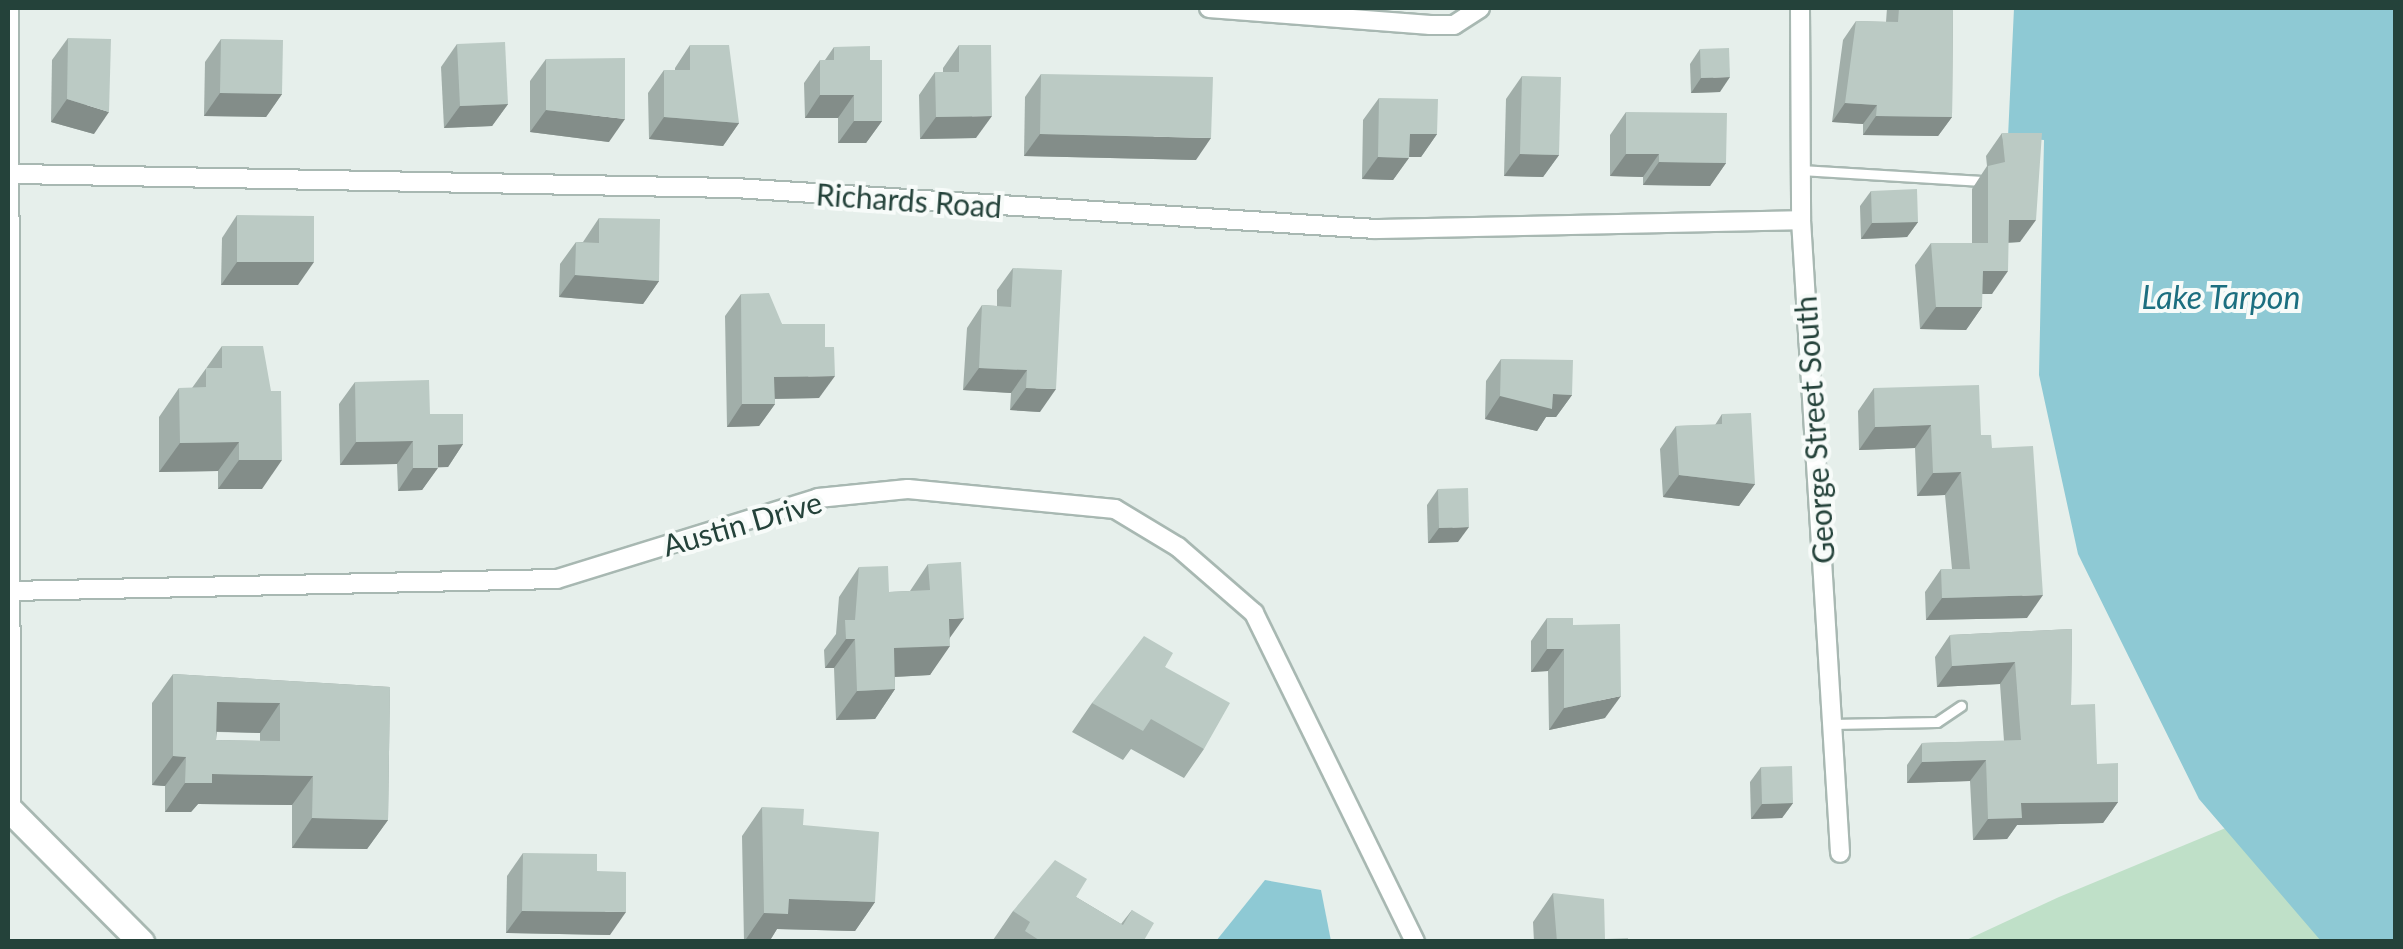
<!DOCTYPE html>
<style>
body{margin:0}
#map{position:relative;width:2403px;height:949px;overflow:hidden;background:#e6efeb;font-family:Lato,sans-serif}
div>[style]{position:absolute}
.green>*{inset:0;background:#bfe0c8}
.water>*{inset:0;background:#8ec9d4}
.roads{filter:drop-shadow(2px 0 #a8b8b2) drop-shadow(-2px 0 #a8b8b2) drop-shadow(0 2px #a8b8b2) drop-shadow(0 -2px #a8b8b2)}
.lane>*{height:9px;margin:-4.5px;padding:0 4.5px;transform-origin:4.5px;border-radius:4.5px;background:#fff}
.street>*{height:18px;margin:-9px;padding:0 9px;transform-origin:9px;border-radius:9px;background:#fff}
.secondary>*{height:25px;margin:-12.5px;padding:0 12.5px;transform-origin:12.5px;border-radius:12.5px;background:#fff}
.wall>*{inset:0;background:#a1aea9}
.shaded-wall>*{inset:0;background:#838d89}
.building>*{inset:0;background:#bbcac4}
span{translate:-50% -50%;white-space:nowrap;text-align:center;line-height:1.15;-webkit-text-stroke:8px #f7fbf9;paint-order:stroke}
.street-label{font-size:30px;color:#24423a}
.water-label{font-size:32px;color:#1c6f80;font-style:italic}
.frame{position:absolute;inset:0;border:10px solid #24423a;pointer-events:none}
</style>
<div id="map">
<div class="green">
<i style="clip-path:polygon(2245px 820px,2345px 942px,1962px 942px,2059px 897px)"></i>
</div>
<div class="water">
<i style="clip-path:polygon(2014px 8px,2395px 8px,2395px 941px,2321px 941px,2199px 799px,2078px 554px,2039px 375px,2044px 140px,2008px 137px)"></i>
<i style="clip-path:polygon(1265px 880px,1321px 890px,1331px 941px,1216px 941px)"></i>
</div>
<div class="roads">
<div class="lane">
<i style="left:1801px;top:170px;width:181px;rotate:3.5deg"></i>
<i style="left:1832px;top:724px;width:105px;rotate:-1.1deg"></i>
<i style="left:1937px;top:722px;width:29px;rotate:-34deg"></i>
</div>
<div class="street">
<i style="left:9px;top:8px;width:803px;rotate:89.86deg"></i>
<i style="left:1209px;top:8px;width:222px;rotate:4.4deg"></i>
<i style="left:1430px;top:25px;width:24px"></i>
<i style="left:1454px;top:25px;width:31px;rotate:-33deg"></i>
<i style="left:1800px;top:8px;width:212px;rotate:89.7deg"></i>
<i style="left:1801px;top:220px;width:634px;rotate:86.47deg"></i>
<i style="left:16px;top:174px;width:719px;rotate:1.12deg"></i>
<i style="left:735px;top:188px;width:642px;rotate:3.66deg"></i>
<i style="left:1376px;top:229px;width:425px;rotate:-1.2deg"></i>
<i style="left:11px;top:591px;width:546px;rotate:-1.26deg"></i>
<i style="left:557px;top:579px;width:273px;rotate:-17.2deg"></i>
<i style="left:818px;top:498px;width:90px;rotate:-5.7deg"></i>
<i style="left:908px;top:489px;width:208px;rotate:5.5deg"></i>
<i style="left:1115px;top:509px;width:74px;rotate:31.1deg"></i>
<i style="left:1178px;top:547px;width:101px;rotate:41deg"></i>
<i style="left:1254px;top:613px;width:366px;rotate:63.9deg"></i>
</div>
<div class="secondary">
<i style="left:11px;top:811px;width:185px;rotate:45.2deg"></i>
</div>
</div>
<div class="wall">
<i style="clip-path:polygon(1887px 8px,1953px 8px,1952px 117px,1938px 136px,1863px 135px,1863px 124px,1832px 122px,1843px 40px,1856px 21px,1886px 22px)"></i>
<i style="clip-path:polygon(68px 38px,94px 134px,51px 122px,52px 60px)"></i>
<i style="clip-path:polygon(221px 39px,282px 94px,266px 117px,204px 116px,205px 62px)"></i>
<i style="clip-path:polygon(457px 44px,508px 104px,492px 126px,444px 128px,441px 67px)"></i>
<i style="clip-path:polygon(690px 45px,739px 123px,723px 146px,649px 139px,648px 93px,664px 70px,675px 70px,675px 68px)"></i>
<i style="clip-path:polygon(959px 45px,976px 138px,920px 139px,919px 95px,935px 72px,943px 72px,943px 68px)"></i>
<i style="clip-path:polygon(834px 47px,870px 60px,882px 121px,866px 143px,838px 143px,838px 118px,805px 118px,804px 83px,820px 60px,825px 60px)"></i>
<i style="clip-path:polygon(1700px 49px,1720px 92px,1691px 93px,1690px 64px)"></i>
<i style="clip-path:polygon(546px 59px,609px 142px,530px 132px,530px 81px)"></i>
<i style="clip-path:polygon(1041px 74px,1196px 160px,1024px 156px,1025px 97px)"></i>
<i style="clip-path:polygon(1522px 76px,1559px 155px,1543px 177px,1504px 176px,1506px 99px)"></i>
<i style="clip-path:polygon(1379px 98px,1437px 134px,1421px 157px,1409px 157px,1393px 180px,1362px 179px,1363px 120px)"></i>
<i style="clip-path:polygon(1626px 112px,1726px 163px,1710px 186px,1643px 185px,1643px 177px,1610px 176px,1610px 135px)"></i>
<i style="clip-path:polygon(2002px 133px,2020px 242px,2008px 243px,1992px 294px,1982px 294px,1982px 307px,1966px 330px,1920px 329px,1915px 265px,1931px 243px,1972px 243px,1972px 189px,1987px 166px,1986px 156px)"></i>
<i style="clip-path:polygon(1871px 191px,1918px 222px,1907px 237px,1861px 239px,1860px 206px)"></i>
<i style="clip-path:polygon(237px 215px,298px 285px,221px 285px,222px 238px)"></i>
<i style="clip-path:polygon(599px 218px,659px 281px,643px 304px,559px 297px,560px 264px,576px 242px,583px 242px)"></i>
<i style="clip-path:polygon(1013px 268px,1040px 412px,1010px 410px,1011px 393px,963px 390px,967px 328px,982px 305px,997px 306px,997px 290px)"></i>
<i style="clip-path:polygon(741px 294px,782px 324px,819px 398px,775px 399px,775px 404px,759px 426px,727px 427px,725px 316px)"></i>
<i style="clip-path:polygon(222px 346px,262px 489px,218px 489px,218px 471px,159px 472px,159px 417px,179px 388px,192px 388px)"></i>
<i style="clip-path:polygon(1501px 359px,1572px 395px,1556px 417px,1546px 417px,1537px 431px,1485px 419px,1486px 381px)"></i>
<i style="clip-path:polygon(355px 382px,430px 414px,463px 444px,448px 467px,438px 467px,422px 490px,398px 491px,397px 464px,340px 465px,339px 404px)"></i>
<i style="clip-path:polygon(1874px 388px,1981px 435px,1992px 448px,2027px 618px,1926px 620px,1925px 592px,1941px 569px,1952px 569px,1945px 495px,1917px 496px,1915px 448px,1859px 450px,1858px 411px)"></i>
<i style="clip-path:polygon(1722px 414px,1755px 484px,1739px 506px,1663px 497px,1660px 449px,1676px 426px,1715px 425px)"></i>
<i style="clip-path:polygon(1438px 489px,1458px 542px,1428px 543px,1427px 505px)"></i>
<i style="clip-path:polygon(928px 564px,950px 638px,930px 675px,895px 677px,895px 689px,875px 719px,836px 720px,834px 668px,825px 668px,824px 650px,836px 634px,839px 597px,859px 567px,889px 592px,910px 591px)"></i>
<i style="clip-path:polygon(1547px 618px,1573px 625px,1605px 718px,1549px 730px,1548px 671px,1531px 672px,1531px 641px)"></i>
<i style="clip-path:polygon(2072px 629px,2071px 705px,2097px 764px,2118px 802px,2103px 823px,2017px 825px,2007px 839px,1973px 840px,1970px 781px,1907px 783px,1907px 765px,1922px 743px,2004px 741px,2000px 684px,1937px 687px,1935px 657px,1950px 635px)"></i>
<i style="clip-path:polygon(1165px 667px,1204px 749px,1184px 778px,1131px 749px,1123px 760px,1072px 732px,1092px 703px)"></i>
<i style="clip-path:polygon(evenodd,173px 674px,390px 687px,388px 820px,367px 849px,292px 848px,292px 805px,198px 804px,191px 812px,165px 812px,165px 786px,152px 785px,152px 703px,173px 674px,217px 732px,260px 733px,260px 741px,216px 740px,217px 732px)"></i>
<i style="clip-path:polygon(1761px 767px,1793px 803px,1782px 818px,1751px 819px,1750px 782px)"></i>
<i style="clip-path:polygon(762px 807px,803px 825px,875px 902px,855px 931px,777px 929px,769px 942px,744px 942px,742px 836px)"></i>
<i style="clip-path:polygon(523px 853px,597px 871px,610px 935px,506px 933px,507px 876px)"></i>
<i style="clip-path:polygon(1553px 893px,1605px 939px,1628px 942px,1534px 942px,1533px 922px)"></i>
<i style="clip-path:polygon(1076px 897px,1121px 924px,1132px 910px,1143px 942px,993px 940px,1013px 911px)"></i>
</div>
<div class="shaded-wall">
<i style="clip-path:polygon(1730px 77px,1720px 92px,1691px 93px,1701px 78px)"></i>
<i style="clip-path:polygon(220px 93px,282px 94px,266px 117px,204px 116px)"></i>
<i style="clip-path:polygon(820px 95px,854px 95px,838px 118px,805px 118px)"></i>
<i style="clip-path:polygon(67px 99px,109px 112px,94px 134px,51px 122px)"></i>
<i style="clip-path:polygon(1845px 103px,1877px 105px,1863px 124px,1832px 122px)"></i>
<i style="clip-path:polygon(508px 104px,492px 126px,444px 128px,460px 106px)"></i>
<i style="clip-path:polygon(546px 110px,625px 119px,609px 142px,530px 132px)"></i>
<i style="clip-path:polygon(992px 116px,976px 138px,920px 139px,936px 117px)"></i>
<i style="clip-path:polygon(1876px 116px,1952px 117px,1938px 136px,1863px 135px)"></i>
<i style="clip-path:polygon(664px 117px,739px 123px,723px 146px,649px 139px)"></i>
<i style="clip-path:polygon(854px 121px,882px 121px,866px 143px,838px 143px)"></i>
<i style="clip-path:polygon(1040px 134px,1211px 138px,1196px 160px,1024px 156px)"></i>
<i style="clip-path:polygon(1410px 134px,1437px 134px,1421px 157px,1394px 157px)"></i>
<i style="clip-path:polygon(1520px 154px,1559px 155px,1543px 177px,1504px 176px)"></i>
<i style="clip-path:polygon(1626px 154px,1659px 154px,1643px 177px,1610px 176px)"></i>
<i style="clip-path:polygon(1378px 157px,1409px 158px,1393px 180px,1362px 179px)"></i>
<i style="clip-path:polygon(1659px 162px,1726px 163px,1710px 186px,1643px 185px)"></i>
<i style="clip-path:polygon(2009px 220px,2036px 220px,2020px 242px,1993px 243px)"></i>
<i style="clip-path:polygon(1918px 222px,1907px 237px,1861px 239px,1872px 223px)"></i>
<i style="clip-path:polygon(237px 262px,314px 262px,298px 285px,221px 285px)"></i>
<i style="clip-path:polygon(1983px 271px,2008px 271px,1992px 294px,1967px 294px)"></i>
<i style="clip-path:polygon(575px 275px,659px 281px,643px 304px,559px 297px)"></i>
<i style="clip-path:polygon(1936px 307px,1982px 307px,1966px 330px,1920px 329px)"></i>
<i style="clip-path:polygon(979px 368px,1027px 370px,1011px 393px,963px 390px)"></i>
<i style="clip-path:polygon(835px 376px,819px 398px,758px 399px,774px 377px)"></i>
<i style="clip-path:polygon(1026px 388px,1056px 389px,1040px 412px,1010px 410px)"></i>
<i style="clip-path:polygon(1553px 394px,1572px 395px,1556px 417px,1546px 417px,1537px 431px,1485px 419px,1500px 396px)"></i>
<i style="clip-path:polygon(742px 404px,775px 404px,759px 426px,727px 427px)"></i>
<i style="clip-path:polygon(1931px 425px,1915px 448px,1859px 450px,1875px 427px)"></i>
<i style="clip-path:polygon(413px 441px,397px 464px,340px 465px,356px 442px)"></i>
<i style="clip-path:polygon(239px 442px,218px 471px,159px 472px,180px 443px)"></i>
<i style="clip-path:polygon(463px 444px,448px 467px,422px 468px,438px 445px)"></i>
<i style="clip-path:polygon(239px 460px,282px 460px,262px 489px,218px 489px)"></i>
<i style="clip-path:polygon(413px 468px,438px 468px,422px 490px,398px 491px)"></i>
<i style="clip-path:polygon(1961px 472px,1945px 495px,1917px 496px,1933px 473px)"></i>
<i style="clip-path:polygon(1679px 475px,1755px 484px,1739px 506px,1663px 497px)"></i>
<i style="clip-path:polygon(1469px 527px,1458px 542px,1428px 543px,1439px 528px)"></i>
<i style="clip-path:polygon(2043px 595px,2027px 618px,1926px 620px,1942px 598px)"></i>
<i style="clip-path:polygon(964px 618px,944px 646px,950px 646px,930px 675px,873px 678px,894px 648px,949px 619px)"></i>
<i style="clip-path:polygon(846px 639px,855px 639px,834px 668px,825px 668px)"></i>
<i style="clip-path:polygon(1547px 649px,1564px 649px,1548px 671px,1531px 672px)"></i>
<i style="clip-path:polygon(2015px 662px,2000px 684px,1937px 687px,1952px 666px)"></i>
<i style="clip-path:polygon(895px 689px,875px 719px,836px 720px,857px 691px)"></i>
<i style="clip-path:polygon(1621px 696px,1605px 718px,1549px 730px,1564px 708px)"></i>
<i style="clip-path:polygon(217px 702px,280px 703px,260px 733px,197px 731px)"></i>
<i style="clip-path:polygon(173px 756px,186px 757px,165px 786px,152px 785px)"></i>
<i style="clip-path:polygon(1986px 760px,1970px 781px,1907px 783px,1922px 762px)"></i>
<i style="clip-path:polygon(212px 774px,313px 776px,292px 805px,198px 804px,191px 812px,165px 812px,185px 783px)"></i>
<i style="clip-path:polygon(2118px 802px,2103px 823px,2017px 825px,2007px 839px,1973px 840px,1988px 819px,2021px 803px)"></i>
<i style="clip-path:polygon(1793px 803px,1782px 818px,1751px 819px,1762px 804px)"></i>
<i style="clip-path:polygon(312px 818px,388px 820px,367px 849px,292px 848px)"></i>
<i style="clip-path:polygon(789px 899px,875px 902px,855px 931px,777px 929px,769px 942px,744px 942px,764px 913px)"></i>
<i style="clip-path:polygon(522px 911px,626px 912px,610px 935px,506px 933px)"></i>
</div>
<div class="building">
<i style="clip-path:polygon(1899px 8px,1953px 8px,1952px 117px,1876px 116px,1877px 105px,1845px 103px,1856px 21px,1898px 22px)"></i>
<i style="clip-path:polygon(68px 38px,111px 39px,109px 112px,67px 99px)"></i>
<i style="clip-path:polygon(221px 39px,283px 40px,282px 94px,220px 93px)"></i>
<i style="clip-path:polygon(505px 42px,508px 104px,460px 106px,457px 44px)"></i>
<i style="clip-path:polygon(690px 45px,729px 45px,739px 123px,664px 117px,664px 70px,690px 70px)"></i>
<i style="clip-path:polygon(959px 45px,991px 45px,992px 116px,936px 117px,935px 72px,959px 72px)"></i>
<i style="clip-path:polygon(870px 46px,870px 60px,882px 60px,882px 121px,854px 121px,854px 95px,820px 95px,820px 60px,834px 60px,834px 47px)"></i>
<i style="clip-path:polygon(1729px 48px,1730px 77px,1701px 78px,1700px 49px)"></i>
<i style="clip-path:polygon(625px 58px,625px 119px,546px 110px,546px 59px)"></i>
<i style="clip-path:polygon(1041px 74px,1213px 77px,1211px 138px,1040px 134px)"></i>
<i style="clip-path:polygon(1522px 76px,1561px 77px,1559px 155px,1520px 154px)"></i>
<i style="clip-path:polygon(1379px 98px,1438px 99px,1437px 134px,1410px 134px,1409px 158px,1378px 157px)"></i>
<i style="clip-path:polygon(1626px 112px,1727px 113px,1726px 163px,1659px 162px,1659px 154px,1626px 154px)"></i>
<i style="clip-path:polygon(2002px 133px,2042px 133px,2036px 220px,2009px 220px,2008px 271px,1983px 271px,1982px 307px,1936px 307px,1931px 243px,1988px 243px,1988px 166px,2005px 162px)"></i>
<i style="clip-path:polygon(1917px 189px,1918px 222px,1872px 223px,1871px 191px)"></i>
<i style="clip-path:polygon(237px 215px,314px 216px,314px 262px,237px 262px)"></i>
<i style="clip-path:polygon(599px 218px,660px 219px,659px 281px,575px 275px,576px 242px,599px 243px)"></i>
<i style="clip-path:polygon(1013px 268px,1062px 270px,1056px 389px,1026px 388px,1027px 370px,979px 368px,982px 305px,1011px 307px)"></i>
<i style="clip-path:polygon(769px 293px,782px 324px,825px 324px,825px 347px,834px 347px,835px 376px,774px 377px,775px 404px,742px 404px,741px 294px)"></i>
<i style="clip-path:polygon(222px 346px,263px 346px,271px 391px,281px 391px,282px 460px,239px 460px,239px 442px,180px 443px,179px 388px,206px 387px,206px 368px,222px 368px)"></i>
<i style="clip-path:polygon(1501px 359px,1573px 360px,1572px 395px,1553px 394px,1552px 409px,1500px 396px)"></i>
<i style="clip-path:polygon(429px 380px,430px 414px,463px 414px,463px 444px,438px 445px,438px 468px,413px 468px,413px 441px,356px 442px,355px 382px)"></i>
<i style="clip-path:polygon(1979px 385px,1981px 435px,1991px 435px,1992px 448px,2033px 446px,2043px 595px,1942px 598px,1941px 569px,1970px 569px,1961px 472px,1933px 473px,1931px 425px,1875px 427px,1874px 388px)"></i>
<i style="clip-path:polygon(1751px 413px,1755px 484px,1679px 475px,1676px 426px,1722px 424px,1722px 414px)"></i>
<i style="clip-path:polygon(1468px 488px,1469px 527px,1439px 528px,1438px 489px)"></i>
<i style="clip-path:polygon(961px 562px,964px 618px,949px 619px,950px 646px,894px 648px,895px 689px,857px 691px,855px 639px,846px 639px,845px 620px,855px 620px,859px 567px,888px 566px,889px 592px,930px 590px,928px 564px)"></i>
<i style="clip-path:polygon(1547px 618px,1573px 618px,1573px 625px,1620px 624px,1621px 696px,1564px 708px,1564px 649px,1547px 649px)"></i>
<i style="clip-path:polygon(2072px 629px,2071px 705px,2095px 704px,2097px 764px,2118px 763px,2118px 802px,2021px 803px,2022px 818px,1988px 819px,1986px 760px,1922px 762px,1922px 743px,2021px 740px,2015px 662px,1952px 666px,1950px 635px)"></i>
<i style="clip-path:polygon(1144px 636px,1173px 653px,1165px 667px,1230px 703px,1204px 749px,1151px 719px,1143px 731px,1092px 703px)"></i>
<i style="clip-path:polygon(evenodd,173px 674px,390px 687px,388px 820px,312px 818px,313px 776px,212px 774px,212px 783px,185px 783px,186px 757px,173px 756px,173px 674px,217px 702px,280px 703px,280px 741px,216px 740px,217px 702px)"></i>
<i style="clip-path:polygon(1792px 766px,1793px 803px,1762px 804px,1761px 767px)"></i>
<i style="clip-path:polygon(762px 807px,804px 809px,803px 825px,879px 832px,875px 902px,789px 899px,788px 914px,764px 913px)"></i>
<i style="clip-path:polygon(523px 853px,597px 854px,597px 871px,626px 872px,626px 912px,522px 911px)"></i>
<i style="clip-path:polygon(1055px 860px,1087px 879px,1076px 897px,1123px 925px,1132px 910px,1154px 923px,1143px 942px,1042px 942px,1025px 931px,1030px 922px,1013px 911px)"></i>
<i style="clip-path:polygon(1553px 893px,1604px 899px,1605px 939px,1628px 938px,1628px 942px,1557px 942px)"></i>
</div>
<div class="street-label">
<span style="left:909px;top:200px;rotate:4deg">Richards Road</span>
<span style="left:1814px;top:430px;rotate:-94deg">George Street South</span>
<span style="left:742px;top:523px;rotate:-16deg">Austin Drive</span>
</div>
<div class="water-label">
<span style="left:2221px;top:297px">Lake Tarpon</span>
</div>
<div class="frame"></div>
</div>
